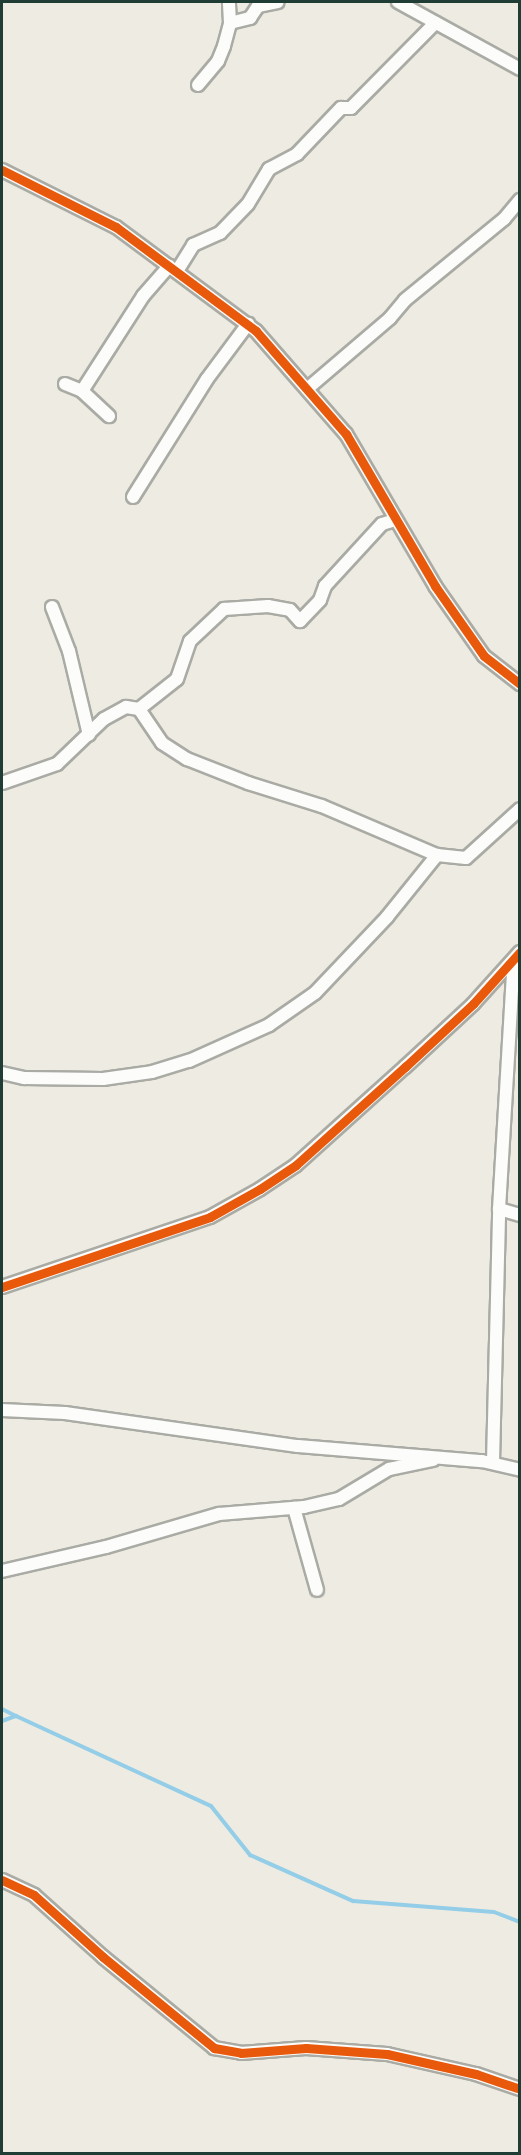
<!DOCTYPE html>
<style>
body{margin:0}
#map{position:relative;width:521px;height:2155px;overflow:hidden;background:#eeece2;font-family:Mynerve,sans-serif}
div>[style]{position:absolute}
.stream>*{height:4px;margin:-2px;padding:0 2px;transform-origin:2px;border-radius:2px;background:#94cde7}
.roads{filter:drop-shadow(2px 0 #a9aba4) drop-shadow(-2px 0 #a9aba4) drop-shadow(0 2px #a9aba4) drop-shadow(0 -2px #a9aba4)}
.minor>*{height:12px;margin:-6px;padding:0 6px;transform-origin:6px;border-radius:6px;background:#fcfcfb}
.cycleway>*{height:9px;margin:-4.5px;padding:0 4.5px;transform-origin:4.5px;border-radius:4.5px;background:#e8590c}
span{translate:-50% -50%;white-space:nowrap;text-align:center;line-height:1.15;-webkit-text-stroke:4.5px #fdfcf7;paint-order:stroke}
.frame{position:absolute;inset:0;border:3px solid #1f3d34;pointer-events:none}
</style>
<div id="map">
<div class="stream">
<i style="left:2px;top:1709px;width:16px;rotate:27deg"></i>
<i style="left:2px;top:1721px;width:15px;rotate:-20deg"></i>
<i style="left:16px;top:1716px;width:215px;rotate:24.8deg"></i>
<i style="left:211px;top:1806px;width:63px;rotate:51.5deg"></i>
<i style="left:250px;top:1855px;width:113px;rotate:24.1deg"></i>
<i style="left:353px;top:1901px;width:141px;rotate:4.5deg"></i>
<i style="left:494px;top:1912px;width:28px;rotate:21deg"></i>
</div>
<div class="roads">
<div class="minor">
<i style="left:398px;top:2px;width:139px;rotate:28.8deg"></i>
<i style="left:230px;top:23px;width:21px;rotate:-14deg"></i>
<i style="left:250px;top:18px;width:14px;rotate:-56deg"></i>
<i style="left:258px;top:6px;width:20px;rotate:-11deg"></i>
<i style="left:198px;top:85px;width:31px;rotate:-50deg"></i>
<i style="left:218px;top:61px;width:16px;rotate:-68deg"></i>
<i style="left:224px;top:46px;width:24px;rotate:-75deg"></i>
<i style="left:230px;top:23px;width:21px;rotate:-93deg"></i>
<i style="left:2px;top:170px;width:127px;rotate:26.6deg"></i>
<i style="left:116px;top:227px;width:174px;rotate:36.6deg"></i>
<i style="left:256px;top:331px;width:137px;rotate:48.9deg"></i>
<i style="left:346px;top:434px;width:176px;rotate:59.6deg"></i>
<i style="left:435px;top:586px;width:85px;rotate:55deg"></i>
<i style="left:484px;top:656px;width:46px;rotate:37.9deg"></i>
<i style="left:177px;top:271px;width:31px;rotate:-58deg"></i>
<i style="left:193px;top:245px;width:30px;rotate:-24deg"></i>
<i style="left:220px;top:233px;width:40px;rotate:-46deg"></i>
<i style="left:248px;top:204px;width:41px;rotate:-59deg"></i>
<i style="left:269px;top:169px;width:32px;rotate:-28deg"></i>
<i style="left:297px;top:154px;width:64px;rotate:-46.3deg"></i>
<i style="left:341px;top:108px;width:10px"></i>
<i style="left:351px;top:108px;width:120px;rotate:-45.3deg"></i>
<i style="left:65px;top:384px;width:18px;rotate:22deg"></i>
<i style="left:82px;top:391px;width:37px;rotate:43deg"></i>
<i style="left:307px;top:389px;width:109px;rotate:-40.5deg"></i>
<i style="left:390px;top:318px;width:23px;rotate:-50deg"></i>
<i style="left:405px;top:300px;width:128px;rotate:-39.3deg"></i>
<i style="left:504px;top:219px;width:25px;rotate:-50deg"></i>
<i style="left:82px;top:391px;width:113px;rotate:-57.3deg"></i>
<i style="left:143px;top:296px;width:40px;rotate:-49deg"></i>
<i style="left:133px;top:497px;width:139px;rotate:-57.9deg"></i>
<i style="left:207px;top:379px;width:69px;rotate:-53.3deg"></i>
<i style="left:52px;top:607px;width:47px;rotate:68.9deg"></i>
<i style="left:69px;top:651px;width:86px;rotate:76.6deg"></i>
<i style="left:139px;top:709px;width:48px;rotate:-38.3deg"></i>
<i style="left:177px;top:679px;width:40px;rotate:-71.1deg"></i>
<i style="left:190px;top:641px;width:47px;rotate:-43.3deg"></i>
<i style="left:224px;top:609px;width:44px;rotate:-3.9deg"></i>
<i style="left:268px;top:606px;width:22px;rotate:10deg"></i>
<i style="left:290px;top:610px;width:15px;rotate:48deg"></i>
<i style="left:300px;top:621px;width:29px;rotate:-46deg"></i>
<i style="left:320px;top:600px;width:15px;rotate:-70deg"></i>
<i style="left:325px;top:586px;width:84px;rotate:-47.4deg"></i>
<i style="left:382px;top:524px;width:14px;rotate:-17deg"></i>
<i style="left:2px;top:783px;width:58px;rotate:-19.1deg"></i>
<i style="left:57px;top:764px;width:65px;rotate:-43.8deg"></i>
<i style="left:104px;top:719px;width:25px;rotate:-29deg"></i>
<i style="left:126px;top:707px;width:13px;rotate:9deg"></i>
<i style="left:139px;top:709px;width:41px;rotate:55.9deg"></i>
<i style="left:162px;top:743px;width:30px;rotate:33deg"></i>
<i style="left:187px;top:759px;width:66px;rotate:21.5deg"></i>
<i style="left:248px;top:783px;width:77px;rotate:17.3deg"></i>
<i style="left:322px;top:806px;width:125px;rotate:23.1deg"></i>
<i style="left:2px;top:1073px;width:23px;rotate:13deg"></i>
<i style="left:24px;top:1078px;width:79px;rotate:0.7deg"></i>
<i style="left:103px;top:1079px;width:49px;rotate:-8.1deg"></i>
<i style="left:152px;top:1072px;width:39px;rotate:-17deg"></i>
<i style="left:189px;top:1061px;width:88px;rotate:-24.2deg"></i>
<i style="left:269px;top:1025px;width:56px;rotate:-34.8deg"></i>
<i style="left:315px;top:993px;width:105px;rotate:-46.5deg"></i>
<i style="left:387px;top:917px;width:80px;rotate:-51.1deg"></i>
<i style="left:437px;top:855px;width:29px;rotate:6deg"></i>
<i style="left:466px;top:858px;width:73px;rotate:-42.2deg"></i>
<i style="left:499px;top:1209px;width:22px;rotate:16deg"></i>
<i style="left:2px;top:1287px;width:219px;rotate:-18.6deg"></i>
<i style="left:210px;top:1217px;width:57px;rotate:-29.2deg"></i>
<i style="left:260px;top:1189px;width:43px;rotate:-33.7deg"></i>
<i style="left:296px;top:1165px;width:147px;rotate:-42deg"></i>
<i style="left:405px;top:1067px;width:93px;rotate:-42.8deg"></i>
<i style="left:473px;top:1004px;width:70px;rotate:-47.9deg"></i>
<i style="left:2px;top:1410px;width:63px;rotate:2.7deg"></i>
<i style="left:65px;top:1413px;width:235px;rotate:8.1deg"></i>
<i style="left:298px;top:1446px;width:185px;rotate:4.7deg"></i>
<i style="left:482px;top:1461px;width:39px;rotate:13deg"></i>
<i style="left:493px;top:1462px;width:253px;rotate:-88.6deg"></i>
<i style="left:499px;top:1209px;width:249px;rotate:-86.6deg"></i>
<i style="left:294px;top:1508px;width:85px;rotate:74.3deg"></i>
<i style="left:2px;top:1571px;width:107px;rotate:-13deg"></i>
<i style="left:106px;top:1547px;width:118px;rotate:-16.3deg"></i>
<i style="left:219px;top:1514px;width:85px;rotate:-4.7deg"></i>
<i style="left:304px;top:1507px;width:36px;rotate:-13deg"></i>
<i style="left:339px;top:1499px;width:58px;rotate:-31deg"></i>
<i style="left:389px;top:1469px;width:45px;rotate:-11.6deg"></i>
<i style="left:2px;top:1880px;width:35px;rotate:25deg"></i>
<i style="left:34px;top:1895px;width:93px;rotate:41.9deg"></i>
<i style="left:103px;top:1957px;width:144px;rotate:39.3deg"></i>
<i style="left:214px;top:2048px;width:27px;rotate:10deg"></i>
<i style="left:241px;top:2053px;width:65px;rotate:-4.4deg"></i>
<i style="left:306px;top:2048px;width:81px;rotate:4.2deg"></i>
<i style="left:387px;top:2054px;width:91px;rotate:12.7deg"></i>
<i style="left:476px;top:2074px;width:46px;rotate:18.8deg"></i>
</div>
</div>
<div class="cycleway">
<i style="left:2px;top:170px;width:127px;rotate:26.6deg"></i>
<i style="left:116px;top:227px;width:174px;rotate:36.6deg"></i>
<i style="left:256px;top:331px;width:137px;rotate:48.9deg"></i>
<i style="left:346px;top:434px;width:176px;rotate:59.6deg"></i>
<i style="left:435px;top:586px;width:85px;rotate:55deg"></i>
<i style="left:484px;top:656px;width:46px;rotate:37.9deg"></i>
<i style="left:2px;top:1287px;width:219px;rotate:-18.6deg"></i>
<i style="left:210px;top:1217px;width:57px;rotate:-29.2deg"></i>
<i style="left:260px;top:1189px;width:43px;rotate:-33.7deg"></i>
<i style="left:296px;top:1165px;width:147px;rotate:-42deg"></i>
<i style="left:405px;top:1067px;width:93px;rotate:-42.8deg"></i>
<i style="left:473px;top:1004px;width:70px;rotate:-47.9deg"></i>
<i style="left:2px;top:1880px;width:35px;rotate:25deg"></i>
<i style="left:34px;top:1895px;width:93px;rotate:41.9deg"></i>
<i style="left:103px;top:1957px;width:144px;rotate:39.3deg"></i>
<i style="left:214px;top:2048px;width:27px;rotate:10deg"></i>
<i style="left:241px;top:2053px;width:65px;rotate:-4.4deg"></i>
<i style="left:306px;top:2048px;width:81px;rotate:4.2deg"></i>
<i style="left:387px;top:2054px;width:91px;rotate:12.7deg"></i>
<i style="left:476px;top:2074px;width:46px;rotate:18.8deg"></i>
</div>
<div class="frame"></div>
</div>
